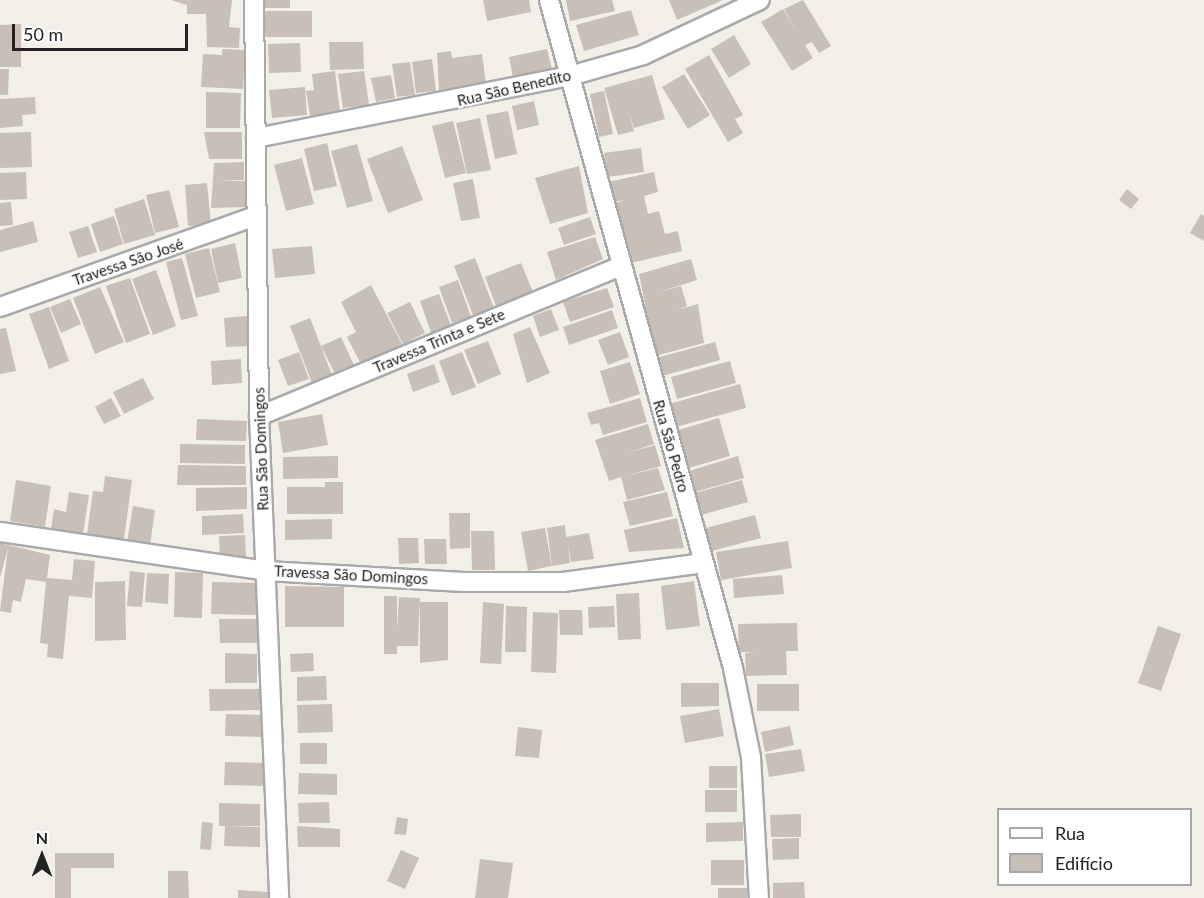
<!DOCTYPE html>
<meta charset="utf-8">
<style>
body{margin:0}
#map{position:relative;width:1204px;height:898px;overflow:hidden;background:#f2efe9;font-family:Lato,sans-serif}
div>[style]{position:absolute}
.building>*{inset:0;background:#c7bfb8}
.roads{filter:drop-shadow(2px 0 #a9a9a9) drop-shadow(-2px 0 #a9a9a9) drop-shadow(0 2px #a9a9a9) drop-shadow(0 -2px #a9a9a9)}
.minor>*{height:18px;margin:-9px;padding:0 9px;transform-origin:9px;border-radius:9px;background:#fff}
span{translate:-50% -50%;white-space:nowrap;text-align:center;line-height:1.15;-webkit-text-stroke:4.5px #fff;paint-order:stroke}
.street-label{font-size:15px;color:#222}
.legend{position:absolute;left:997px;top:808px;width:195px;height:78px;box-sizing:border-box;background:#fff;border:2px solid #a7a7a7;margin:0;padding:8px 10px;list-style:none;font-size:18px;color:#222}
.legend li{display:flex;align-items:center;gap:12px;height:30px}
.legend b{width:30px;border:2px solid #a7a7a7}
.north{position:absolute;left:12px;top:826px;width:60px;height:60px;-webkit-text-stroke:4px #fff;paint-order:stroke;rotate:0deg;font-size:16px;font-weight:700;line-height:24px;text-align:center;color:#222}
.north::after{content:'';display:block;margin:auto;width:21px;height:27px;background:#222;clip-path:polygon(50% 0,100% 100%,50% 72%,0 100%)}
.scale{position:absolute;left:12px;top:24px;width:176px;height:27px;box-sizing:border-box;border:3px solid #222;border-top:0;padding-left:8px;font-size:18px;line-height:21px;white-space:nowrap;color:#222;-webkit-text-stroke:4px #fff;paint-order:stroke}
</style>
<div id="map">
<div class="building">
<i style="clip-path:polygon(171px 0,232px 0,229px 27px,240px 28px,239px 48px,207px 47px,206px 14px,187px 14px,187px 5px)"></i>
<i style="clip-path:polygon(263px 0,290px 0,290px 8px,263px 8px)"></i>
<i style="clip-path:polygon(483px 0,529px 0,531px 12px,487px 21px)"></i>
<i style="clip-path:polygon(566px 0,612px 0,615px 11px,570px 21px)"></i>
<i style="clip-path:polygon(669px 0,723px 0,677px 20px)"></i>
<i style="clip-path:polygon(803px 0,831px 46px,819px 53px,812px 42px,805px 45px,813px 58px,792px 71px,761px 22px,783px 9px,797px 32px,784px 9px)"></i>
<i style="clip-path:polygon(631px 10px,639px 35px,584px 51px,576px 25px)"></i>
<i style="clip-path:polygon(263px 11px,312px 11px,312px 37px,263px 37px)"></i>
<i style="clip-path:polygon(21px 24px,21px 67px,0 67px,0 25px)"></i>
<i style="clip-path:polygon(734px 35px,751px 64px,729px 78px,711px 49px)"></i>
<i style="clip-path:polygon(329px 42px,363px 42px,364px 69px,330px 70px)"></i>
<i style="clip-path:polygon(300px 43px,301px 72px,269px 73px,268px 44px)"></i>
<i style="clip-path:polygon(222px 49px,245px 50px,243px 89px,201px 87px,203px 54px,222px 55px)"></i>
<i style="clip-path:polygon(547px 49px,552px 69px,513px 78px,509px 57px)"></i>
<i style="clip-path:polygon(451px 51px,452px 58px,482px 54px,486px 84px,439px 90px,437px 53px)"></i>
<i style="clip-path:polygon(709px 55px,743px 115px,735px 119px,743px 133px,728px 142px,685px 69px)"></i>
<i style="clip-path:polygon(432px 59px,436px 91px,416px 93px,412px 62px)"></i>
<i style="clip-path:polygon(410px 62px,415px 95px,397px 97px,392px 64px)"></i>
<i style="clip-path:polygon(0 69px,9px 69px,8px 95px,0 95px)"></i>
<i style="clip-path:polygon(335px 71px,340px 112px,310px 116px,306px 91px,314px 90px,312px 74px)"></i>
<i style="clip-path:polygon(364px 71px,369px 105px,343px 108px,338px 74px)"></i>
<i style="clip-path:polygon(684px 74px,710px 115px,688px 129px,662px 87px)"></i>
<i style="clip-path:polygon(391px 75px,395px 98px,376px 102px,371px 78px)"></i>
<i style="clip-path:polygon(652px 75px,665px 119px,634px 128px,628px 109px,634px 131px,618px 135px,604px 88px)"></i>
<i style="clip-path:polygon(305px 87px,307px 115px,272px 118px,269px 90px)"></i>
<i style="clip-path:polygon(604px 91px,613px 134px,599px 137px,590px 94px)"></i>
<i style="clip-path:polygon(206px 92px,241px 93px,240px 128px,206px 128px)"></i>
<i style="clip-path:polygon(35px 97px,36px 114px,22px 115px,23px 126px,0 128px,0 99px)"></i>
<i style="clip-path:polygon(534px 101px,539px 125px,517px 130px,512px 106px)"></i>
<i style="clip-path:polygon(508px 111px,517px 154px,495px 159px,486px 115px)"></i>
<i style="clip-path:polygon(480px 118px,491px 170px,467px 174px,456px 123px)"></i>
<i style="clip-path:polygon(453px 121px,466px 173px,445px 178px,432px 126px)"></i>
<i style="clip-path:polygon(31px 132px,32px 167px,0 168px,0 133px)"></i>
<i style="clip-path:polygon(204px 132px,242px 132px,242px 159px,209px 159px)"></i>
<i style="clip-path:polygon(327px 143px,337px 186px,314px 191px,304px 149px)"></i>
<i style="clip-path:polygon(357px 144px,373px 201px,347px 208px,331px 151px)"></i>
<i style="clip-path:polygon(402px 146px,423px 200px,388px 213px,367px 159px)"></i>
<i style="clip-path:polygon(641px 148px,644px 172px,608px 177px,604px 153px)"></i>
<i style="clip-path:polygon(302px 158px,314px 204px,286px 211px,274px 165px)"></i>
<i style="clip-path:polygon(244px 162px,244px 180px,217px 181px,246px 181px,246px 207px,211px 208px,214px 163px)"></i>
<i style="clip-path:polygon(579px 166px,588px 213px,550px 224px,535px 178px)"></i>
<i style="clip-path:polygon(26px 172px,27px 199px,0 200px,0 173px)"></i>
<i style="clip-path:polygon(654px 172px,658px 192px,644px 196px,648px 214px,659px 211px,665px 234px,678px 231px,682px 251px,631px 263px,616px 203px,625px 200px,613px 202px,608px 182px)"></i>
<i style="clip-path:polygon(473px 179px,480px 218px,461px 221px,453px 183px)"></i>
<i style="clip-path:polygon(207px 183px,211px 224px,188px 226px,185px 185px)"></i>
<i style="clip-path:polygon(1127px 189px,1139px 199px,1131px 209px,1119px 200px)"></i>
<i style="clip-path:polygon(169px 190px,179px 227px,155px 233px,146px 195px)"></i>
<i style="clip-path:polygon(144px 199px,155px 235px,124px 244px,114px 209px)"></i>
<i style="clip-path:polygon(11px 202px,13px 225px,0 226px,0 203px)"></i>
<i style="clip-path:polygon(1201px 214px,1204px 216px,1204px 241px,1190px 233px)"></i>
<i style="clip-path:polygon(114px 216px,123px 244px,100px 252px,91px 224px)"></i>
<i style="clip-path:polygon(590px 217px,596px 234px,564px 245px,558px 228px)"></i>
<i style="clip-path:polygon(33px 221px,38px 242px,0 252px,0 230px)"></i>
<i style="clip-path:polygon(88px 226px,97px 252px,78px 258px,69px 232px)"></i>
<i style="clip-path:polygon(595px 237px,603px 259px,556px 280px,547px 252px)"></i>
<i style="clip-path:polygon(235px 243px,242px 278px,218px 283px,211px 249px)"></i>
<i style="clip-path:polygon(312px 246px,315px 274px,275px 278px,272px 249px)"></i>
<i style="clip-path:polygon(209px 248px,220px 292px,196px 298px,185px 254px)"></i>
<i style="clip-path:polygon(182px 258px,198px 316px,181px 320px,166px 262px)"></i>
<i style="clip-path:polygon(475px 258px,494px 308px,473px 315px,454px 266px)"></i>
<i style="clip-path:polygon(691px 259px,697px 280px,656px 293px,681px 286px,687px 306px,677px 310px,698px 304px,704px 343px,655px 356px,639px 274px)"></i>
<i style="clip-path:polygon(521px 263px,533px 292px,496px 306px,485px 277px)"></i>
<i style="clip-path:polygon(156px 270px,176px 326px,153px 335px,132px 279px)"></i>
<i style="clip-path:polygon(130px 278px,150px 334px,126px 343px,106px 286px)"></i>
<i style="clip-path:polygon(458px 280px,471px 317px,452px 323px,439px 287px)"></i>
<i style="clip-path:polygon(371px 285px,402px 344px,362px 366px,347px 337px,356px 332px,341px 302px)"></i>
<i style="clip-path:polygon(100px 287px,124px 342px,95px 354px,73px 298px)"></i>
<i style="clip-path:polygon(607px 288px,614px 307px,570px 322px,563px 302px)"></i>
<i style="clip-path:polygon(439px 294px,453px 331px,433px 338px,420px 301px)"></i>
<i style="clip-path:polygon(70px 299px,81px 324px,61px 333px,50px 307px)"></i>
<i style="clip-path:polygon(410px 302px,425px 333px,403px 344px,387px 313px)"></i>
<i style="clip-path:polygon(49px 307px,69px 361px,49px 369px,29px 314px)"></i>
<i style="clip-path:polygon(551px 309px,559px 330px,540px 337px,533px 316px)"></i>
<i style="clip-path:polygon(612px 310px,618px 328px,569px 345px,563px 327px)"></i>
<i style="clip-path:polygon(247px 316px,249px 346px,226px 347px,224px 318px)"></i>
<i style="clip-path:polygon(310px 318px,332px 375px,312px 383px,290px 326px)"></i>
<i style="clip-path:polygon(530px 327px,550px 373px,527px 383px,513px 334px)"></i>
<i style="clip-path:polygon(6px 328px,16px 371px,0 374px,0 329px)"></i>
<i style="clip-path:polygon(620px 332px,629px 357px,608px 365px,598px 340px)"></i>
<i style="clip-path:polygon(341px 337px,354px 365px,335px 374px,321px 346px)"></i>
<i style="clip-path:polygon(488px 341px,501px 374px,478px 384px,464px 350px)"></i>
<i style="clip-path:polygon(715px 342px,720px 360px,662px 376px,656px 358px)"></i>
<i style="clip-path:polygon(299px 352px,309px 379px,288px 386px,278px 360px)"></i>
<i style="clip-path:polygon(462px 352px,476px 387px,452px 396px,439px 361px)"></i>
<i style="clip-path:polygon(241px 359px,242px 383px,212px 385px,211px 361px)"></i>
<i style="clip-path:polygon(730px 361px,736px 383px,677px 399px,671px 377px)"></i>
<i style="clip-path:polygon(630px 362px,640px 394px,610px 404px,600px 371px)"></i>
<i style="clip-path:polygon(434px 364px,440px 382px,413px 392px,407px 374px)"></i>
<i style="clip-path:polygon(143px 378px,154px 399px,124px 414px,113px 392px)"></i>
<i style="clip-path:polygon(740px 384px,746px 408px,676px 427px,669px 404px)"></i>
<i style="clip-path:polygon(111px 398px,121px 416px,104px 424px,95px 407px)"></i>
<i style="clip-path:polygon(640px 398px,647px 422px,603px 435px,599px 423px,591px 425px,587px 413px)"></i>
<i style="clip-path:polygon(322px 414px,328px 445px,283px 453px,278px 422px)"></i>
<i style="clip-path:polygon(719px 418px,730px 456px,689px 468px,678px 430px)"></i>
<i style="clip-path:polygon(197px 419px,247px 421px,246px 441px,196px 440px)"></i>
<i style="clip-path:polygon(648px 424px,654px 444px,627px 453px,655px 445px,661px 466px,625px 476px,658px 468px,665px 490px,627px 500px,621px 477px,609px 481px,595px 440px)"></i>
<i style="clip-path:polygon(180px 444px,245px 445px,245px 464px,180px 463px)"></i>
<i style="clip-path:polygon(338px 456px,338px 478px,283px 479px,283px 457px)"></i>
<i style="clip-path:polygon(738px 456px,744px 478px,695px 492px,689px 471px)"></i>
<i style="clip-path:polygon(178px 465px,246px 466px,246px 485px,177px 485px)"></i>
<i style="clip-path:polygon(105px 476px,132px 480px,124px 539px,87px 534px,93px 491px,103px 492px)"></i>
<i style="clip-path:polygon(16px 480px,51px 486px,45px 527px,10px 521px)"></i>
<i style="clip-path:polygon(742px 480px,748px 502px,701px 515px,695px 493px)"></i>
<i style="clip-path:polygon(325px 482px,343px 482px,343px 514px,287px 514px,287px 487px,325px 487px)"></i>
<i style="clip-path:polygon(247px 487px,247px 509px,196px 511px,196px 488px)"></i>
<i style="clip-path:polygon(69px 492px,89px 495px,83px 534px,51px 529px,54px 509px,66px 512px)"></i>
<i style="clip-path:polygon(667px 492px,673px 516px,630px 526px,623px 502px)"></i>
<i style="clip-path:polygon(133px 506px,155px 510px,150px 545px,127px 542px)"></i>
<i style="clip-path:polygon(449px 513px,470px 513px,470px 548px,450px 549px)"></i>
<i style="clip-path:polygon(243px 514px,244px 533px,202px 535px,202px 516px)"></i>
<i style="clip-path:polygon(755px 515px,761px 538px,712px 551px,706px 528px)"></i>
<i style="clip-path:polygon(677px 518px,684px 548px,629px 552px,624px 530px)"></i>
<i style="clip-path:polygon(332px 519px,332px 539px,285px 540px,285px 520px)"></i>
<i style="clip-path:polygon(565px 525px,566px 537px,589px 533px,594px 559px,571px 562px,568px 544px,570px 563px,552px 566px,547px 528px)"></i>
<i style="clip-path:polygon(545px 528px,552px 566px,528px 571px,521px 532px)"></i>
<i style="clip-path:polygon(471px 531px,494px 531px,495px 570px,472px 570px)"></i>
<i style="clip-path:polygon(245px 535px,246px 558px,220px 559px,219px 536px)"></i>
<i style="clip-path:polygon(398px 538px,418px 538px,419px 563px,399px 564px)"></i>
<i style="clip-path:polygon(424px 539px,446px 539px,447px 564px,425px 564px)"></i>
<i style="clip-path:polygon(788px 541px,792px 568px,721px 580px,716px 552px)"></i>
<i style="clip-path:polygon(0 543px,50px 555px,47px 578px,72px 580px,74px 559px,95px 561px,92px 598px,69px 596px,63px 659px,47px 657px,48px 644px,40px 643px,46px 582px,26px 579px,21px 602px,13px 600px,11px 613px,0 611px,8px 548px,0 577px)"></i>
<i style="clip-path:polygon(130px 571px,145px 573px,142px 607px,127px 606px)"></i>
<i style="clip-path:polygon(175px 572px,203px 573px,202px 618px,174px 617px)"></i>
<i style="clip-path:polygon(147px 573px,169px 574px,168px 604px,145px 602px)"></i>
<i style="clip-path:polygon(782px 575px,784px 594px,734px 598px,733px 579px)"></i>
<i style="clip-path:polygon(125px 581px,126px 640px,95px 641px,95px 582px)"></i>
<i style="clip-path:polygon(694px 581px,700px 626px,666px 630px,661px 586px)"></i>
<i style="clip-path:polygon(212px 582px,257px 583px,256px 615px,211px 614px)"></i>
<i style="clip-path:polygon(285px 586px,344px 587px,344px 627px,285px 627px)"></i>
<i style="clip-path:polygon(639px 593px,641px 639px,618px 640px,616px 594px)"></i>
<i style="clip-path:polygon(384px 596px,397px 596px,397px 630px,399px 597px,420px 598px,418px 646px,397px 646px,397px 654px,384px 654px)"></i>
<i style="clip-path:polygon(420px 602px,448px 602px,448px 660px,420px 663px)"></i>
<i style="clip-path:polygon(483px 602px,504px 604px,501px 664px,480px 663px)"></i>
<i style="clip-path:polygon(506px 606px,527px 607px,526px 652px,505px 652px)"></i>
<i style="clip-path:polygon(614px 606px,615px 627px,589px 628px,588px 607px)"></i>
<i style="clip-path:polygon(559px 610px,582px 610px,583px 635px,560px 635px)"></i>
<i style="clip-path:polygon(533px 612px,558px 613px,556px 673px,531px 672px)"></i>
<i style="clip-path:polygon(219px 619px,258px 619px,258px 643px,220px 643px)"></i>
<i style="clip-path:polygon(797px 623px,798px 651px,786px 651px,787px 675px,746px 676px,745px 653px,755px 652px,739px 652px,738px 624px)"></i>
<i style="clip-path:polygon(1158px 626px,1181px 634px,1161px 691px,1138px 683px)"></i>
<i style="clip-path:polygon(225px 653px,257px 654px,257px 683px,225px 683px)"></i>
<i style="clip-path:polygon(313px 653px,314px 671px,291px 672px,290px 654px)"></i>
<i style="clip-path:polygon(326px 676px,327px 700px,297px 701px,297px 677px)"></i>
<i style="clip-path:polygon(681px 683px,719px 683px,719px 706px,681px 707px)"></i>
<i style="clip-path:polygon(757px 684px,799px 684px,799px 711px,757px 711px)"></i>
<i style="clip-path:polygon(209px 689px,261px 689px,262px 710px,210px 711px)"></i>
<i style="clip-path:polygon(332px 704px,333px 732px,298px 733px,297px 705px)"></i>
<i style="clip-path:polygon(719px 709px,724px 736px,685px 743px,680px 716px)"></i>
<i style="clip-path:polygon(226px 714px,261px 715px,261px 737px,225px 736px)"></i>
<i style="clip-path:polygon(790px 726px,794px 745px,765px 752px,761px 732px)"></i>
<i style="clip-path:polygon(518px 727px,542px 730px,539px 758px,515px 756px)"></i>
<i style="clip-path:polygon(300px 743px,327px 743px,327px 764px,300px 764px)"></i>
<i style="clip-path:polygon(801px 749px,805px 771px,769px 777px,765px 754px)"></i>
<i style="clip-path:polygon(225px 762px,263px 763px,263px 786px,224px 785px)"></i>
<i style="clip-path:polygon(709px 766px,737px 766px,737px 788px,709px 788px)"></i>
<i style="clip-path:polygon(299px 773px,337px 774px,337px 795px,298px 794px)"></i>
<i style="clip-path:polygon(705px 790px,737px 790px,737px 812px,705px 812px)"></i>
<i style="clip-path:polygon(329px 802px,330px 823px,299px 823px,298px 803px)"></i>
<i style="clip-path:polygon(219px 803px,260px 804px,260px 826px,219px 826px)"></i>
<i style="clip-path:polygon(801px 814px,801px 837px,771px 837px,770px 815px)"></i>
<i style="clip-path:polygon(397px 817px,408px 819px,406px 835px,394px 834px)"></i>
<i style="clip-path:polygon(202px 822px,213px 823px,211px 850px,200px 849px)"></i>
<i style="clip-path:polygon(743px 822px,743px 841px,706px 842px,706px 823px)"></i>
<i style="clip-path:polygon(225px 826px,260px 827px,260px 847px,224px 846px)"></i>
<i style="clip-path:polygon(297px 826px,340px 829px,340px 847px,298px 847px)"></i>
<i style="clip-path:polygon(799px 838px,799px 859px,773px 860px,772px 839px)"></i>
<i style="clip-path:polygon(401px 850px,419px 858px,405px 889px,387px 881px)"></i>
<i style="clip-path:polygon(55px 853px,114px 853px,114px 868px,71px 868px,71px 898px,55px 898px)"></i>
<i style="clip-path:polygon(480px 859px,513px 863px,508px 898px,475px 898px)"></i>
<i style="clip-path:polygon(711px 860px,744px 860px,744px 885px,711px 885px)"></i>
<i style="clip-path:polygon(168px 871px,188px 871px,189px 898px,168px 898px)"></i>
<i style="clip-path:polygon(804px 882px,805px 898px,773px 898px,773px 883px)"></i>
<i style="clip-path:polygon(718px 888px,747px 888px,747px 898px,718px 898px)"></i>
<i style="clip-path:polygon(238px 890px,268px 892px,268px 898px,238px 898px)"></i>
</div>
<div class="roads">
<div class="minor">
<i style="left:254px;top:0;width:416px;rotate:89.3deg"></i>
<i style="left:259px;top:416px;width:482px;rotate:87.6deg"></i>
<i style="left:549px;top:0;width:693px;rotate:74.6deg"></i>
<i style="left:733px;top:668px;width:91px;rotate:78.6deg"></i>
<i style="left:751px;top:757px;width:141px;rotate:86.8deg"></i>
<i style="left:256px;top:138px;width:320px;rotate:-11.2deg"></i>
<i style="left:570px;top:76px;width:76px;rotate:-16deg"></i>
<i style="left:643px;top:55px;width:129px;rotate:-25.2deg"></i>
<i style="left:0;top:307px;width:272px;rotate:-19.6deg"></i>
<i style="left:259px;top:416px;width:390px;rotate:-22.5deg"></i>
<i style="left:0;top:532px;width:269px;rotate:8.3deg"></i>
<i style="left:266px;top:571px;width:198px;rotate:3.2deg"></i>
<i style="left:464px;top:582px;width:99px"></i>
<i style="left:563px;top:582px;width:142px;rotate:-7.7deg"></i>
</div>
</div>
<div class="street-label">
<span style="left:514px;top:88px;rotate:-13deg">Rua São Benedito</span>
<span style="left:128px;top:262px;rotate:-19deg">Travessa São José</span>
<span style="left:439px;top:341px;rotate:-23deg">Travessa Trinta e Sete</span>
<span style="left:671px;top:446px;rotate:74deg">Rua São Pedro</span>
<span style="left:261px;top:449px;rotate:-92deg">Rua São Domingos</span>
<span style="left:351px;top:575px;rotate:3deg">Travessa São Domingos</span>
</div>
<ul class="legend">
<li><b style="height:8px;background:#fff"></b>Rua</li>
<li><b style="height:16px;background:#c7bfb8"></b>Edifício</li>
</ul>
<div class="north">N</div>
<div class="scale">50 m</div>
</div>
